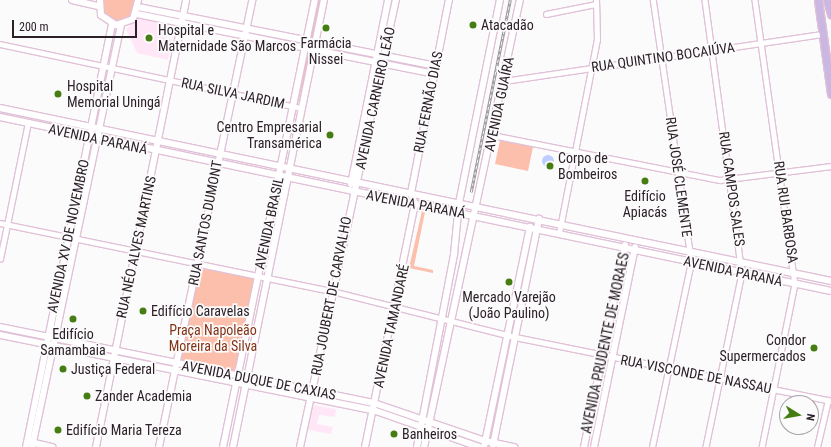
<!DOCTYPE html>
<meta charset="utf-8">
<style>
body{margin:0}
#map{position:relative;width:831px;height:447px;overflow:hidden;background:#fbfbfb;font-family:"Roboto Condensed",sans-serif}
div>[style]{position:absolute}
.built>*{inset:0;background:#ffe7f8}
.green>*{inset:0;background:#fbbfac}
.water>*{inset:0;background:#becdff}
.round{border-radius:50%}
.roads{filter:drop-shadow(1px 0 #e1c1d8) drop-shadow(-1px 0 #e1c1d8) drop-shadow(0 1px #e1c1d8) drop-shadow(0 -1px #e1c1d8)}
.street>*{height:4.5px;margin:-2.25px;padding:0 2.25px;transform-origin:2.25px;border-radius:2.25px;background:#fff}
.secondary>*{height:6px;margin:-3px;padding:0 3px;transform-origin:3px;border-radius:3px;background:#fff}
.primary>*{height:7px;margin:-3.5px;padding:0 3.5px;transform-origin:3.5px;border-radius:3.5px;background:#cab8e2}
.rail>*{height:2.5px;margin-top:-1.25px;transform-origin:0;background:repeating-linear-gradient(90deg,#fbfbfb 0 3px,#9a9498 0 6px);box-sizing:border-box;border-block:1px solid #9a9498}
.dots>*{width:11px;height:11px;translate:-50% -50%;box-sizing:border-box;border:2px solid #fbfbfb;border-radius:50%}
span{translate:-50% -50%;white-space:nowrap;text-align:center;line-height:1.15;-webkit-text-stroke:3.5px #fbfbfb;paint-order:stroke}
.poi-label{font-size:14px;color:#2c2029}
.left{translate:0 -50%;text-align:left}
.right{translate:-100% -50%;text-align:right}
.street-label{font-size:14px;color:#2c2029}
.park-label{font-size:14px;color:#843216}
.north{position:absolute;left:779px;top:395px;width:40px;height:40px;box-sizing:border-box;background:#fbfbfb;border:1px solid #a8a3a7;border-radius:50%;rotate:101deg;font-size:11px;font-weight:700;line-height:16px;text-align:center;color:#2c2029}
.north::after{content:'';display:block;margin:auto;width:14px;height:18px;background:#467d12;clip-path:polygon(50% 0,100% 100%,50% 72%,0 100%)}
.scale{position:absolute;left:12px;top:20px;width:125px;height:18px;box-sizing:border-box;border:2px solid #2c2029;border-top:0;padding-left:5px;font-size:12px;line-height:14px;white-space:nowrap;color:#2c2029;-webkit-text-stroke:3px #fbfbfb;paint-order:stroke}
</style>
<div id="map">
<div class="built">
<i style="clip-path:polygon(140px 17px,168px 22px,165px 37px,172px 39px,168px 60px,137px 53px,126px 29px)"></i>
<i style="clip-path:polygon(313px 405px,336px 409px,335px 417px,319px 415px,317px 424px,333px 427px,331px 434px,308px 430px)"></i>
</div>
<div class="green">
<i style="clip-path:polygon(100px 0,138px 0,138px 10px,124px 25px,104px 19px)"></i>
<i style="clip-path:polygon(316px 0,322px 0,313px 41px,308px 40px)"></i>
<i style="clip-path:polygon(307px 48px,311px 49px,283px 167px)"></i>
<i style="clip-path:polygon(500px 140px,533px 147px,528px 171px,495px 164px)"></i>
<i style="clip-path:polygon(422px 211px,425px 212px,414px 266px,433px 270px,433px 273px,409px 268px)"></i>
<i style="clip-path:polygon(196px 263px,258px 276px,238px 376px,176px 364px)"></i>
</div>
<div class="water">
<i class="round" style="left:542px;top:155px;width:12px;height:12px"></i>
</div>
<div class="roads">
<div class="street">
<i style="left:705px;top:0;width:275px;rotate:82.3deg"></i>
<i style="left:742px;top:273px;width:178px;rotate:101.7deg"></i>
<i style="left:755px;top:0;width:287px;rotate:82deg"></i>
<i style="left:795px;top:284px;width:166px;rotate:101.4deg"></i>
<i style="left:546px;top:14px;width:51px;rotate:-11.3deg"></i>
<i style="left:0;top:44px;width:308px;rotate:12deg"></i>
<i style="left:504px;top:81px;width:321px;rotate:-8.4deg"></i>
<i style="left:492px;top:135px;width:232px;rotate:11.2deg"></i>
<i style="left:720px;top:180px;width:112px;rotate:-7.2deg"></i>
<i style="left:0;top:223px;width:339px;rotate:11.6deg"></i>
<i style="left:332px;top:291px;width:189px;rotate:14.1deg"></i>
<i style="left:515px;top:337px;width:322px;rotate:11.4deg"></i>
<i style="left:559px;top:233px;width:197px;rotate:-78.9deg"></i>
<i style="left:597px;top:40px;width:40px;rotate:-91.4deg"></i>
<i style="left:0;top:259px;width:139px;rotate:-78.4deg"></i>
<i style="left:652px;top:447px;width:189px;rotate:-78.1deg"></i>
<i style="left:691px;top:262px;width:265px;rotate:-98.3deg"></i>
<i style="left:817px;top:447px;width:48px;rotate:-76.8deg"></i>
</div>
<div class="secondary">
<i style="left:72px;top:0;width:28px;rotate:13deg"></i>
<i style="left:100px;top:0;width:15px;rotate:86deg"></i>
<i style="left:101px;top:15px;width:18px;rotate:34deg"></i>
<i style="left:116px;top:25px;width:18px;rotate:-19deg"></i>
<i style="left:133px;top:19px;width:20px;rotate:-75deg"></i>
<i style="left:138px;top:7px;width:304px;rotate:11.2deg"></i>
<i style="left:137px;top:14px;width:303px;rotate:11.4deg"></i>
<i style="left:0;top:108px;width:849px;rotate:11.76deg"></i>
<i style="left:0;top:117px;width:849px;rotate:11.83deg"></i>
<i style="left:351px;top:184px;width:188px;rotate:-78.6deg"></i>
<i style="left:415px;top:204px;width:12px;rotate:-110deg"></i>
<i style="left:411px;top:193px;width:197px;rotate:-78.9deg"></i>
<i style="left:0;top:327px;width:382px;rotate:11.5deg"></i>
<i style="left:374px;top:403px;width:117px;rotate:18.9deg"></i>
<i style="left:485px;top:441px;width:30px;rotate:12deg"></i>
<i style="left:0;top:335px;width:380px;rotate:11.4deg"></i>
<i style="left:373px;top:410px;width:112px;rotate:19.2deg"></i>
<i style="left:30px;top:442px;width:23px;rotate:13deg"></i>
<i style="left:493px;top:445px;width:231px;rotate:-78.5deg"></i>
<i style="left:26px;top:447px;width:432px;rotate:-78.5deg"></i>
<i style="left:32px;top:447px;width:431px;rotate:-78.1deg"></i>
<i style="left:96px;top:447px;width:456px;rotate:-78.6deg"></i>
<i style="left:159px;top:447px;width:457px;rotate:-78.2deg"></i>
<i style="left:223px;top:447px;width:456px;rotate:-78.4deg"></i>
<i style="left:233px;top:447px;width:456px;rotate:-78.5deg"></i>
<i style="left:300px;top:447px;width:457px;rotate:-77.9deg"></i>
<i style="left:365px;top:447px;width:248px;rotate:-78.4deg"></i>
<i style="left:417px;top:447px;width:197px;rotate:-79.1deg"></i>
<i style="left:454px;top:254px;width:51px;rotate:-84.4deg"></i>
<i style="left:459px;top:203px;width:207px;rotate:-78.6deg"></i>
<i style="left:424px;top:447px;width:457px;rotate:-77.9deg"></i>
<i style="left:484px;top:447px;width:225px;rotate:-78.2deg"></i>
<i style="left:584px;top:447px;width:206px;rotate:-78.5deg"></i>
<i style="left:594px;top:447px;width:204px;rotate:-78.4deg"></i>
</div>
<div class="primary">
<i style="left:818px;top:0;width:95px;rotate:82.1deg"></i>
<i style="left:827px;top:0;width:15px;rotate:74deg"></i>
</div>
</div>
<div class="rail">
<i style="left:471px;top:192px;width:196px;rotate:-78.5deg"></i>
</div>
<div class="dots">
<i style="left:473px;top:25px;background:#467d12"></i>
<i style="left:326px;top:28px;background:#467d12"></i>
<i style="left:149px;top:38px;background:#467d12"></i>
<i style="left:58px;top:94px;background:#467d12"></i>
<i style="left:330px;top:135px;background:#467d12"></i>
<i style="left:550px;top:166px;background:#467d12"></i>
<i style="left:645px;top:181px;background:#467d12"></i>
<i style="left:509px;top:282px;background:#467d12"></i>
<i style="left:143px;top:311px;background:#467d12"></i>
<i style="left:73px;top:319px;background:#467d12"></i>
<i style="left:814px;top:348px;background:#467d12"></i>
<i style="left:63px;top:369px;background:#467d12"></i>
<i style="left:87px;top:396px;background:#467d12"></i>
<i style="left:58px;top:430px;background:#467d12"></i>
<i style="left:394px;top:434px;background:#467d12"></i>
</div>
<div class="poi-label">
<span class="left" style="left:481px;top:25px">Atacadão</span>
<span class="left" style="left:158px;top:38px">Hospital e<br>Maternidade São Marcos</span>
<span style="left:326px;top:51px">Farmácia<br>Nissei</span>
<span class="left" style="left:67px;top:94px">Hospital<br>Memorial Uningá</span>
<span class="right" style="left:322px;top:135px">Centro Empresarial<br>Transamérica</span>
<span class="left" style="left:558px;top:166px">Corpo de<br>Bombeiros</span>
<span style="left:645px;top:204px">Edifício<br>Apiacás</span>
<span style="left:509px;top:305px">Mercado Varejão<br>(João Paulino)</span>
<span class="left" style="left:151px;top:311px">Edifício Caravelas</span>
<span style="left:73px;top:342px">Edifício<br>Samambaia</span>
<span class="right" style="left:806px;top:348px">Condor<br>Supermercados</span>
<span class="left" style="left:71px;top:369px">Justiça Federal</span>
<span class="left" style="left:95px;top:396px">Zander Academia</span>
<span class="left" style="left:66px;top:430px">Edifício Maria Tereza</span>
<span class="left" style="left:402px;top:434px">Banheiros</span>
</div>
<div class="street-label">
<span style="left:663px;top:57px;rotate:-8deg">RUA QUINTINO BOCAIÚVA</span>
<span style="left:233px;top:93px;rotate:12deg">RUA SILVA JARDIM</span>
<span style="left:375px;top:98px;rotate:-78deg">AVENIDA CARNEIRO LEÃO</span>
<span style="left:428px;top:102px;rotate:-79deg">RUA FERNÃO DIAS</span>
<span style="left:499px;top:104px;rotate:-78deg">AVENIDA GUAÍRA</span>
<span style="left:98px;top:139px;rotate:12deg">AVENIDA PARANÁ</span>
<span style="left:679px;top:177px;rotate:82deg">RUA JOSÉ CLEMENTE</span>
<span style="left:732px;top:189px;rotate:82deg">RUA CAMPOS SALES</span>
<span style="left:416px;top:204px;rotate:11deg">AVENIDA PARANÁ</span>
<span style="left:786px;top:212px;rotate:82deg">RUA RUI BARBOSA</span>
<span style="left:205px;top:223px;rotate:-79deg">RUA SANTOS DUMONT</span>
<span style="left:269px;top:223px;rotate:-78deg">AVENIDA BRASIL</span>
<span style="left:68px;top:236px;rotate:-78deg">AVENIDA XV DE NOVEMBRO</span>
<span style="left:136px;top:247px;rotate:-78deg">RUA NÉO ALVES MARTINS</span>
<span style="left:733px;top:271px;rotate:12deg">AVENIDA PARANÁ</span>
<span style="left:331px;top:296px;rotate:-79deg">RUA JOUBERT DE CARVALHO</span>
<span style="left:391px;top:326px;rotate:-78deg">AVENIDA TAMANDARÉ</span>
<span style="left:605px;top:343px;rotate:-78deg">AVENIDA PRUDENTE DE MORAES</span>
<span style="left:696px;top:374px;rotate:11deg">RUA VISCONDE DE NASSAU</span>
<span style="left:259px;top:380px;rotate:11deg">AVENIDA DUQUE DE CAXIAS</span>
</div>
<div class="park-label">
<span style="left:213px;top:338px">Praça Napoleão<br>Moreira da Silva</span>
</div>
<div class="north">N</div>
<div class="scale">200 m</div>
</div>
